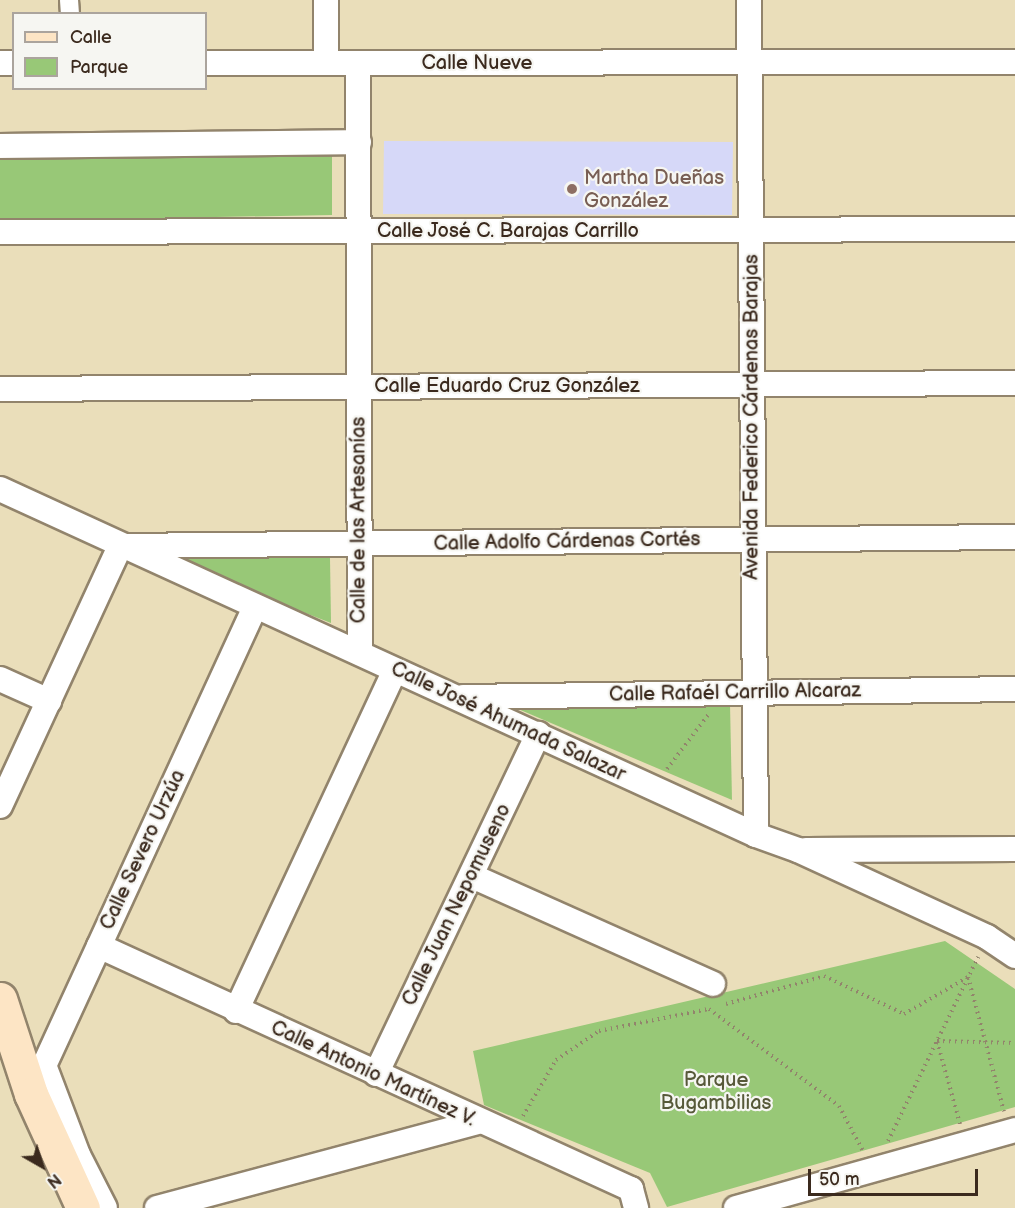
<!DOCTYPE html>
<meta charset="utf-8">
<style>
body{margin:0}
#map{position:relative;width:1015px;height:1208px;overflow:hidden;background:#eadeba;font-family:"Balsamiq Sans",sans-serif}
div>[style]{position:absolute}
.built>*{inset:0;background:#d6d8f8}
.green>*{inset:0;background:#98c877}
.path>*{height:4px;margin-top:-2px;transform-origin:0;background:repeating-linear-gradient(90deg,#92846c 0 1.5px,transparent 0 6px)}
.roads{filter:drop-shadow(2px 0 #92846c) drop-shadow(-2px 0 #92846c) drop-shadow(0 2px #92846c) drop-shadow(0 -2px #92846c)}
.pedestrian>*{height:18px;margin:-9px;padding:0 9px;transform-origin:9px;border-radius:9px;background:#fff}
.minor>*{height:24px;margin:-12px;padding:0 12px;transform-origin:12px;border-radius:12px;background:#fff}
.secondary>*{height:33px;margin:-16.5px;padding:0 16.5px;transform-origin:16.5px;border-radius:16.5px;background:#fde5c5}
.dots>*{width:16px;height:16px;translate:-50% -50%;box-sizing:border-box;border:3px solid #f6f6f2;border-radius:50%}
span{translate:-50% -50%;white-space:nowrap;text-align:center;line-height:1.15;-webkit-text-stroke:4.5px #f6f6f2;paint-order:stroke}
.street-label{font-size:20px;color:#3b2a1e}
.education-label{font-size:20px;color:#785e54}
.left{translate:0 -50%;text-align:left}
.park-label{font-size:20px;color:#575939}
.legend{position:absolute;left:12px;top:12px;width:195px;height:78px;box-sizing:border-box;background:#f6f6f2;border:2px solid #aba49d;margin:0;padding:8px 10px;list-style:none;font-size:18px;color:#3b2a1e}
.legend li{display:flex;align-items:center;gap:12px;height:30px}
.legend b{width:30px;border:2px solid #aba49d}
.north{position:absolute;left:12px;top:1136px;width:60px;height:60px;-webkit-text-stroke:4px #f6f6f2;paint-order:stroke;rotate:141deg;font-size:16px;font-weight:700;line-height:24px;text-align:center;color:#3b2a1e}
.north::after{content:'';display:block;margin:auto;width:21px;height:27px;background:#3b2a1e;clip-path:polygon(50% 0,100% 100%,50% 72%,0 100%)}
.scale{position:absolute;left:808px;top:1169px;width:170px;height:27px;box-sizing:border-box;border:3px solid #3b2a1e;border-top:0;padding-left:8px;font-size:18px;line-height:21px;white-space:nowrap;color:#3b2a1e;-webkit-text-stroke:4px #f6f6f2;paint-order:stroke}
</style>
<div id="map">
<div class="built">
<i style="clip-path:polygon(384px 141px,733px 142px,732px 215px,383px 214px)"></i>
</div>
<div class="green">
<i style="clip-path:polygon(332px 152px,332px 215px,0 221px,0 158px)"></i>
<i style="clip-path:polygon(162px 557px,330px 558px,331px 623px)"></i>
<i style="clip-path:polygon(730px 704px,732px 800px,511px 706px)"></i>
<i style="clip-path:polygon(945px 941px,1015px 989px,1015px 1107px,667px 1207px,650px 1173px,484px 1105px,473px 1051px)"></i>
</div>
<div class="path">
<i style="left:667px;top:769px;width:68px;rotate:-52.8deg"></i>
<i style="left:726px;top:1004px;width:102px;rotate:-15.9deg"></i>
<i style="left:824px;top:976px;width:89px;rotate:25.4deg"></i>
<i style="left:904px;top:1014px;width:74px;rotate:-30deg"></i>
<i style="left:968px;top:977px;width:139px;rotate:75deg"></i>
<i style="left:523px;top:1116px;width:65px;rotate:-59.5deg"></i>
<i style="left:556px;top:1060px;width:52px;rotate:-34deg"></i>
<i style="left:599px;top:1031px;width:112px;rotate:-11.3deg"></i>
<i style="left:709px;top:1009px;width:162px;rotate:36.7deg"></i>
<i style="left:839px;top:1106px;width:51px;rotate:61.9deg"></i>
<i style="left:960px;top:1124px;width:86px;rotate:-105.5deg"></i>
<i style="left:937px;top:1041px;width:78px;rotate:1.5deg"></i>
<i style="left:888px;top:1141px;width:205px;rotate:-63.9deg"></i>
</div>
<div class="roads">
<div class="pedestrian">
<i style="left:69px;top:0;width:14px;rotate:86deg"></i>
</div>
<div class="minor">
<i style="left:326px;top:0;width:63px;rotate:90deg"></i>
<i style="left:749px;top:0;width:835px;rotate:89.52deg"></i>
<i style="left:0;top:63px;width:14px"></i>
<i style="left:206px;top:63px;width:809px;rotate:-0.07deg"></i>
<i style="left:358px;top:63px;width:590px;rotate:89.81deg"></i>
<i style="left:0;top:146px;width:359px;rotate:-0.6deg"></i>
<i style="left:0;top:232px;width:1015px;rotate:-0.17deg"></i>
<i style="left:0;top:389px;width:1015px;rotate:-0.34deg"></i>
<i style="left:0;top:489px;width:831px;rotate:24.59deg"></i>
<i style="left:756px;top:835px;width:45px;rotate:19.7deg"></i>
<i style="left:798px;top:850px;width:208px;rotate:24.7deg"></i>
<i style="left:987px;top:937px;width:34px;rotate:34deg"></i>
<i style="left:0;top:679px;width:54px;rotate:24.2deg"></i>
<i style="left:463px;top:697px;width:552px;rotate:-0.83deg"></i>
<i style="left:0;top:806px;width:286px;rotate:-65.2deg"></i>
<i style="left:120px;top:546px;width:895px;rotate:-0.58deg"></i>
<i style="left:806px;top:850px;width:209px;rotate:-0.3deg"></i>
<i style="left:472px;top:876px;width:264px;rotate:24.1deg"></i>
<i style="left:99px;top:946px;width:585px;rotate:24.55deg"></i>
<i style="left:631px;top:1189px;width:20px;rotate:75deg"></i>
<i style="left:236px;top:1011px;width:376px;rotate:-65deg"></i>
<i style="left:44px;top:1065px;width:96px;rotate:69.3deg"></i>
<i style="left:78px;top:1155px;width:59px;rotate:63deg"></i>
<i style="left:376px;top:1074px;width:377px;rotate:-64.5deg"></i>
<i style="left:31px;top:1094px;width:536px;rotate:-65.3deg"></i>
<i style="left:157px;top:1208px;width:331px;rotate:-15deg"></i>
<i style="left:736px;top:1208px;width:290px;rotate:-15.6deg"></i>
</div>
<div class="secondary">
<i style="left:0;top:999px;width:100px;rotate:71.9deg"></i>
<i style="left:31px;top:1094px;width:125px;rotate:65.5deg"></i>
</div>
</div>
<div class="dots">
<i style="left:572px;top:189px;background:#8d6e63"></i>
</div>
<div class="street-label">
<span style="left:477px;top:63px">Calle Nueve</span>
<span style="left:508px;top:231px">Calle José C. Barajas Carrillo</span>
<span style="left:507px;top:386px">Calle Eduardo Cruz González</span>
<span style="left:752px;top:417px;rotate:-90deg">Avenida Federico Cárdenas Barajas</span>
<span style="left:359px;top:520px;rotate:-90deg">Calle de las Artesanías</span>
<span style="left:567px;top:542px;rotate:-1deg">Calle Adolfo Cárdenas Cortés</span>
<span style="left:735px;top:693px;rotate:-1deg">Calle Rafaél Carrillo Alcaraz</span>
<span style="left:508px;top:722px;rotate:25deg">Calle José Ahumada Salazar</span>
<span style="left:143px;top:850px;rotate:-65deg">Calle Severo Urzúa</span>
<span style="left:457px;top:905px;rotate:-64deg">Calle Juan Nepomuseno</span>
<span style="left:373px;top:1074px;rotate:25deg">Calle Antonio Martínez V.</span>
</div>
<div class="education-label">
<span class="left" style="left:584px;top:190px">Martha Dueñas<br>González</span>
</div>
<div class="park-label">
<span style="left:716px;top:1092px">Parque<br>Bugambilias</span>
</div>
<ul class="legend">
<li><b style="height:8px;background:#fde5c5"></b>Calle</li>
<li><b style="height:16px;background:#98c877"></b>Parque</li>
</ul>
<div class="north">N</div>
<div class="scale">50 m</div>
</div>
